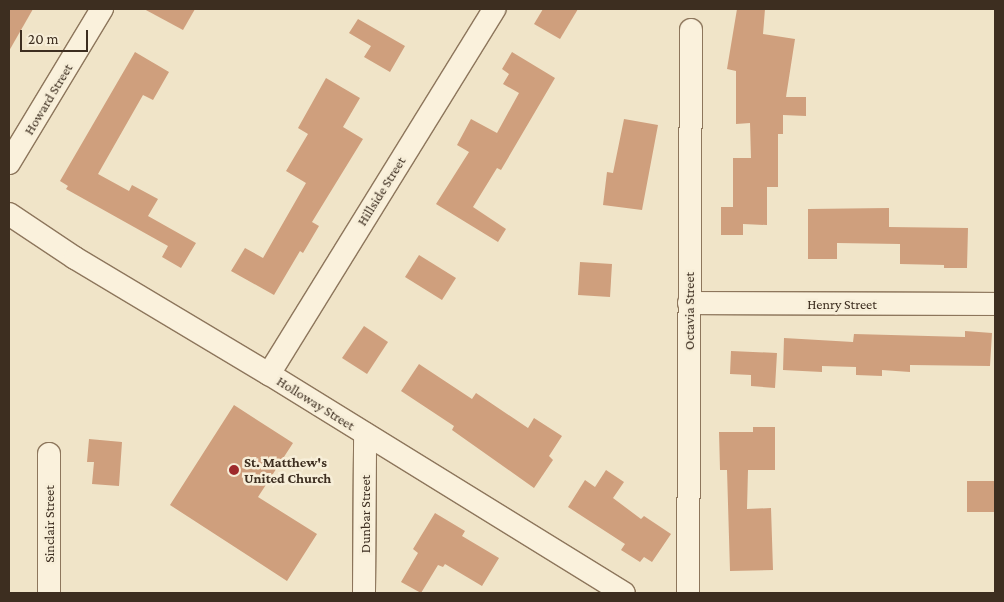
<!DOCTYPE html>
<style>
body{margin:0}
#map{position:relative;width:1004px;height:602px;overflow:hidden;background:#f0e4c8;font-family:"Crimson Pro",serif}
div>[style]{position:absolute}
.building>*{inset:0;background:#cf9f7d}
.roads{filter:drop-shadow(1px 0 #8d765c) drop-shadow(-1px 0 #8d765c) drop-shadow(0 1px #8d765c) drop-shadow(0 -1px #8d765c)}
.street>*{height:22px;margin:-11px;padding:0 11px;transform-origin:11px;border-radius:11px;background:#faf1dc}
.dots>*{width:14px;height:14px;translate:-50% -50%;box-sizing:border-box;border:2px solid #f7eed8;border-radius:50%}
span{translate:-50% -50%;white-space:nowrap;text-align:center;line-height:1.15;-webkit-text-stroke:5px #f7eed8;paint-order:stroke}
.street-label{font-size:14px;color:#3d2e20}
.poi-label{font-size:14px;color:#3d2e20;font-weight:700}
.left{translate:0 -50%;text-align:left}
.frame{position:absolute;inset:0;border:10px solid #3d2e20;pointer-events:none}
.scale{position:absolute;left:20px;top:30px;width:68px;height:22px;box-sizing:border-box;border:2px solid #3d2e20;border-top:0;padding-left:6px;font-size:15px;line-height:18px;white-space:nowrap;color:#3d2e20;-webkit-text-stroke:4px #f7eed8;paint-order:stroke}
</style>
<div id="map">
<div class="building">
<i style="clip-path:polygon(9px 9px,33px 9px,9px 51px)"></i>
<i style="clip-path:polygon(144px 9px,195px 9px,183px 30px)"></i>
<i style="clip-path:polygon(543px 9px,578px 9px,560px 39px,534px 24px)"></i>
<i style="clip-path:polygon(737px 9px,765px 9px,763px 34px,795px 39px,786px 97px,806px 97px,806px 116px,783px 115px,783px 134px,778px 134px,778px 187px,767px 187px,767px 225px,743px 224px,743px 235px,721px 235px,721px 207px,733px 207px,733px 158px,751px 158px,750px 123px,736px 124px,736px 71px,727px 69px)"></i>
<i style="clip-path:polygon(358px 19px,405px 46px,390px 72px,364px 57px,371px 46px,349px 33px)"></i>
<i style="clip-path:polygon(135px 52px,169px 72px,153px 100px,143px 95px,98px 174px,129px 191px,132px 185px,158px 199px,148px 216px,196px 243px,181px 268px,162px 257px,168px 246px,66px 189px,68px 186px,60px 181px)"></i>
<i style="clip-path:polygon(512px 52px,555px 78px,501px 170px,497px 168px,473px 207px,506px 229px,498px 242px,436px 204px,469px 152px,457px 145px,471px 119px,497px 133px,519px 93px,503px 84px,509px 74px,502px 69px)"></i>
<i style="clip-path:polygon(326px 78px,360px 98px,343px 127px,363px 139px,312px 222px,319px 226px,303px 253px,300px 251px,274px 295px,231px 271px,245px 248px,263px 258px,306px 183px,286px 171px,308px 134px,298px 128px)"></i>
<i style="clip-path:polygon(624px 119px,658px 125px,642px 210px,603px 205px,607px 172px,613px 173px)"></i>
<i style="clip-path:polygon(889px 208px,889px 227px,968px 228px,967px 268px,944px 268px,944px 265px,900px 264px,900px 244px,837px 243px,837px 259px,808px 259px,808px 209px)"></i>
<i style="clip-path:polygon(419px 255px,456px 278px,442px 300px,405px 277px)"></i>
<i style="clip-path:polygon(580px 262px,612px 264px,610px 297px,578px 295px)"></i>
<i style="clip-path:polygon(364px 326px,388px 342px,367px 374px,342px 358px)"></i>
<i style="clip-path:polygon(965px 331px,992px 333px,990px 366px,910px 365px,910px 372px,882px 370px,882px 376px,856px 375px,856px 367px,822px 366px,822px 372px,783px 370px,784px 338px,853px 342px,854px 334px,965px 337px)"></i>
<i style="clip-path:polygon(731px 351px,777px 353px,775px 388px,751px 386px,751px 375px,730px 374px)"></i>
<i style="clip-path:polygon(419px 364px,472px 399px,476px 393px,528px 428px,534px 418px,562px 436px,549px 456px,553px 460px,534px 488px,452px 430px,454px 426px,401px 391px)"></i>
<i style="clip-path:polygon(234px 405px,293px 443px,258px 497px,317px 534px,287px 581px,170px 505px)"></i>
<i style="clip-path:polygon(753px 427px,775px 427px,775px 470px,748px 470px,747px 509px,771px 508px,773px 570px,730px 571px,727px 470px,720px 470px,719px 432px,753px 432px)"></i>
<i style="clip-path:polygon(89px 439px,122px 442px,119px 486px,92px 484px,94px 462px,87px 462px)"></i>
<i style="clip-path:polygon(606px 470px,624px 482px,613px 498px,641px 519px,644px 516px,671px 534px,652px 562px,644px 557px,640px 562px,621px 550px,625px 544px,568px 507px,585px 480px,595px 487px)"></i>
<i style="clip-path:polygon(967px 481px,995px 481px,995px 512px,967px 512px)"></i>
<i style="clip-path:polygon(435px 513px,465px 531px,462px 536px,499px 558px,482px 586px,445px 564px,443px 567px,438px 565px,421px 593px,401px 582px,418px 553px,413px 549px)"></i>
</div>
<div class="roads">
<div class="street">
<i style="left:9px;top:163px;width:180px;rotate:-58.9deg"></i>
<i style="left:9px;top:214px;width:79px;rotate:33.7deg"></i>
<i style="left:75px;top:258px;width:226px;rotate:30.9deg"></i>
<i style="left:269px;top:374px;width:417px;rotate:31.7deg"></i>
<i style="left:689px;top:303px;width:306px;rotate:0.2deg"></i>
<i style="left:269px;top:374px;width:429px;rotate:-58.3deg"></i>
<i style="left:49px;top:454px;width:139px;rotate:90deg"></i>
<i style="left:364px;top:593px;width:159px;rotate:-89.6deg"></i>
<i style="left:688px;top:593px;width:563px;rotate:-89.69deg"></i>
</div>
</div>
<div class="dots">
<i style="left:234px;top:470px;background:#9e2a2b"></i>
</div>
<div class="street-label">
<span style="left:48px;top:99px;rotate:-59deg">Howard Street</span>
<span style="left:381px;top:191px;rotate:-58deg">Hillside Street</span>
<span style="left:842px;top:304px">Henry Street</span>
<span style="left:689px;top:311px;rotate:-90deg">Octavia Street</span>
<span style="left:316px;top:403px;rotate:32deg">Holloway Street</span>
<span style="left:365px;top:514px;rotate:-90deg">Dunbar Street</span>
<span style="left:49px;top:524px;rotate:-90deg">Sinclair Street</span>
</div>
<div class="poi-label">
<span class="left" style="left:244px;top:470px">St. Matthew's<br>United Church</span>
</div>
<div class="frame"></div>
<div class="scale">20 m</div>
</div>
